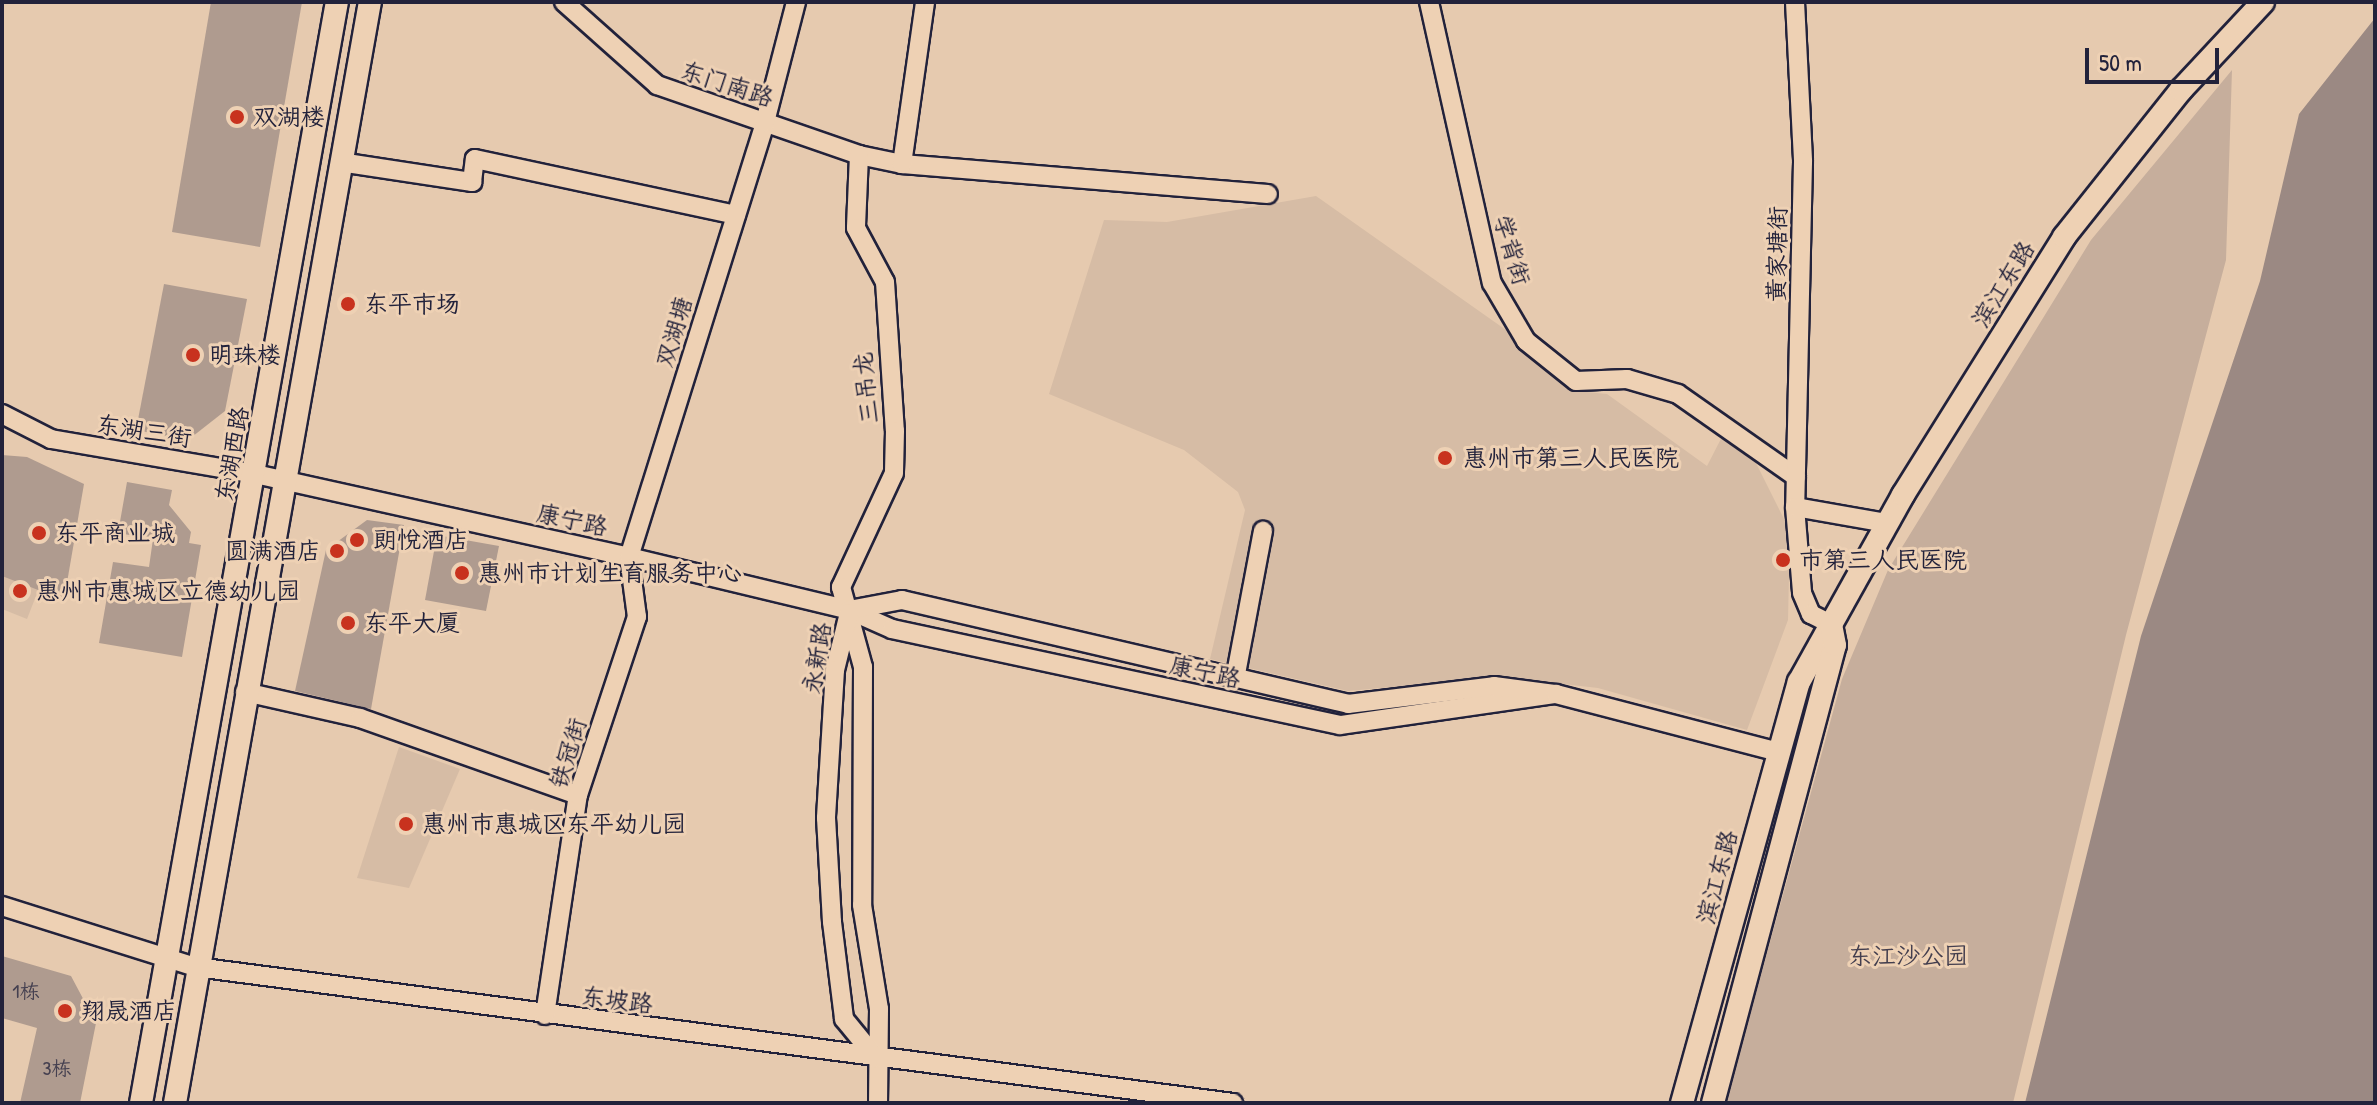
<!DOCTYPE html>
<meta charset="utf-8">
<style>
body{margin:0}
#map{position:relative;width:2377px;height:1105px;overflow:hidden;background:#e6caaf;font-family:"Patrick Hand","LXGW WenKai TC",sans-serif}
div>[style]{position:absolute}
.built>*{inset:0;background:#d6bca5}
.green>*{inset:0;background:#c6ae9c}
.water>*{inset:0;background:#9b8983}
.building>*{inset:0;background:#af9b8f}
.roads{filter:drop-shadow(2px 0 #22223b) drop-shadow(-2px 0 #22223b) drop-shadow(0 2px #22223b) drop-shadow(0 -2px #22223b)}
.minor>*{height:18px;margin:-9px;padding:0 9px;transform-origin:9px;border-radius:9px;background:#eed1b4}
.major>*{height:22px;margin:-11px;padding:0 11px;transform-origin:11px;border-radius:11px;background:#eed1b4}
.dots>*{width:22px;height:22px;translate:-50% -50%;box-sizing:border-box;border:4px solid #eed1b4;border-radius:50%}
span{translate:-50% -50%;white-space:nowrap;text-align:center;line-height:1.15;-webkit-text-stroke:6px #eed1b4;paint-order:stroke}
.number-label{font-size:20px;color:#454050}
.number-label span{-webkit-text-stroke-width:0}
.street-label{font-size:24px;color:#22223b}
.poi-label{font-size:24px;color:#22223b}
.left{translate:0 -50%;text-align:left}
.right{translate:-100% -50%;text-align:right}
.park-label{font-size:24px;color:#433e4e}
.frame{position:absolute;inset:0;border:4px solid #22223b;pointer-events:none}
.scale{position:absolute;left:2085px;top:48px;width:134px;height:36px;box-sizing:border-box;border:4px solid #22223b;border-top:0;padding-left:10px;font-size:24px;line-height:28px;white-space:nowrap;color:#22223b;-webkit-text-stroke:6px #eed1b4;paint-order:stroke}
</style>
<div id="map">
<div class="built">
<i style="clip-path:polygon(1316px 196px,1506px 330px,1576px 391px,1607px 394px,1707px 466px,1725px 431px,1749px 449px,1790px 531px,1788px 620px,1747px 730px,1598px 688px,1502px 677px,1348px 691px,1210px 659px,1245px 510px,1238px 492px,1184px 450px,1049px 394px,1104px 220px,1167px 222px)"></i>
<i style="clip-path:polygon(2px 556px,45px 573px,27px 619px,2px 609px)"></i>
<i style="clip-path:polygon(399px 747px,460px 769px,409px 888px,357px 878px)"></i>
</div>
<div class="green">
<i style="clip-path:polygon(2232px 70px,2226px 260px,2126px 635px,2013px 1103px,1726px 1103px,1842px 679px,1888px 570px,2091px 240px)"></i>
</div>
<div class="water">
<i style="clip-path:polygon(2375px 18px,2375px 1103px,2025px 1103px,2141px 636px,2260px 281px,2299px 114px)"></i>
</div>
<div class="building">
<i style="clip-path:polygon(211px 2px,302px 2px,260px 247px,172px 232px)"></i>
<i style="clip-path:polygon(164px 284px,247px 299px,225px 411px,188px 440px,136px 430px)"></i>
<i style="clip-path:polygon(2px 455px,27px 457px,84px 484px,64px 600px,2px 576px)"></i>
<i style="clip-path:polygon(127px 482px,172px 490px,169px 505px,191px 532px,189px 543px,201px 545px,182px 657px,99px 643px,113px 562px,149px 567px,153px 539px,118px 533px)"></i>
<i style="clip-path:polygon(367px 520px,404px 525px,371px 709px,295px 691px,326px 550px)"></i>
<i style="clip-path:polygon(437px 535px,499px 546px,486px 611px,425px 600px)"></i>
<i style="clip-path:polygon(2px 956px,71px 976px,96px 1023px,80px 1103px,20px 1103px,37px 1028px,2px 1018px)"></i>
</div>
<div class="roads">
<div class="minor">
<i style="left:564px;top:2px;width:125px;rotate:41.7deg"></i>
<i style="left:657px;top:85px;width:214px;rotate:19.1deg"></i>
<i style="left:859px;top:155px;width:44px;rotate:11.8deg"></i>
<i style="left:902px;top:164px;width:367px;rotate:4.7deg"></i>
<i style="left:1429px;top:2px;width:288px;rotate:77.4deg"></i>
<i style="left:1492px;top:283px;width:67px;rotate:59.6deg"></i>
<i style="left:1526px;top:341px;width:64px;rotate:38.7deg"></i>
<i style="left:1576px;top:381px;width:51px;rotate:-2.2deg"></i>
<i style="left:1627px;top:379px;width:53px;rotate:16.4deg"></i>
<i style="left:1678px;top:394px;width:144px;rotate:35.1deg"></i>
<i style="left:1795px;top:2px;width:160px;rotate:87.1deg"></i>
<i style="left:1803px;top:162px;width:345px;rotate:91.3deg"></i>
<i style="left:1795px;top:507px;width:86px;rotate:85.3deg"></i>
<i style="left:1802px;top:593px;width:23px;rotate:67deg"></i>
<i style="left:1811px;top:614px;width:22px;rotate:27deg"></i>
<i style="left:859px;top:155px;width:73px;rotate:92.4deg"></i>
<i style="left:856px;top:228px;width:61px;rotate:61.8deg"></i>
<i style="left:885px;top:282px;width:149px;rotate:86.2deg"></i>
<i style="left:895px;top:431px;width:42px;rotate:91.4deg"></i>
<i style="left:894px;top:473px;width:126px;rotate:114.9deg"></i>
<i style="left:841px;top:587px;width:83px;rotate:74.6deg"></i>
<i style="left:863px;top:667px;width:238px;rotate:90.2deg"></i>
<i style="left:862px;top:905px;width:105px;rotate:80.7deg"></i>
<i style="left:879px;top:1009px;width:94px;rotate:90.6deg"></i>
<i style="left:340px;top:162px;width:134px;rotate:8.6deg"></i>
<i style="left:472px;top:182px;width:23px;rotate:-83deg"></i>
<i style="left:475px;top:159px;width:267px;rotate:12.1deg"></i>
<i style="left:902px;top:164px;width:164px;rotate:-81.9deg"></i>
<i style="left:2px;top:414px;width:55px;rotate:27deg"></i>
<i style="left:51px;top:439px;width:207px;rotate:9.7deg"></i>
<i style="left:255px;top:474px;width:383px;rotate:12.5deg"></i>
<i style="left:629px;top:557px;width:226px;rotate:13.5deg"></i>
<i style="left:849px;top:610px;width:47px;rotate:23.8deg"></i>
<i style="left:892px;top:629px;width:458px;rotate:12.1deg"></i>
<i style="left:1340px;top:725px;width:218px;rotate:-8.2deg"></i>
<i style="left:1795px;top:507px;width:93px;rotate:9.9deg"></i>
<i style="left:849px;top:610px;width:54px;rotate:-10.7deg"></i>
<i style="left:902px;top:600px;width:458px;rotate:13.1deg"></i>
<i style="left:1348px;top:704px;width:147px;rotate:-7deg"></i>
<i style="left:1494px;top:686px;width:63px;rotate:7.4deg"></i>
<i style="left:1556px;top:694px;width:229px;rotate:14.6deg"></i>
<i style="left:849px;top:613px;width:59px;rotate:103.8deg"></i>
<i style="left:835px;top:670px;width:148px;rotate:93.5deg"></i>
<i style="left:826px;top:818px;width:104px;rotate:86.7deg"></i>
<i style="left:832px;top:922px;width:98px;rotate:82.9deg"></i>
<i style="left:844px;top:1019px;width:50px;rotate:50.6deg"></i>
<i style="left:1235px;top:679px;width:151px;rotate:-79.3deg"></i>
<i style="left:245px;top:692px;width:118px;rotate:12.7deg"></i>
<i style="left:360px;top:718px;width:231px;rotate:19.5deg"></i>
<i style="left:2px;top:906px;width:203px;rotate:17.5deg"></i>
<i style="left:196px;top:967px;width:1046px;rotate:7.47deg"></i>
<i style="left:545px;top:1015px;width:222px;rotate:-81.5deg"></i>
<i style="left:578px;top:795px;width:188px;rotate:-71.7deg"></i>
<i style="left:637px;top:617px;width:61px;rotate:-97.6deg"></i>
<i style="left:629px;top:557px;width:456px;rotate:-72.6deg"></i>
<i style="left:765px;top:122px;width:124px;rotate:-75.5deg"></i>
</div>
<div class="major">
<i style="left:141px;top:1103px;width:1118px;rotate:-79.91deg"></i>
<i style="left:175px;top:1103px;width:1118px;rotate:-79.96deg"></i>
<i style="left:1682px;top:1103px;width:437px;rotate:-74.5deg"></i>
<i style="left:1799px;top:682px;width:214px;rotate:-60.9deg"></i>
<i style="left:1903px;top:495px;width:304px;rotate:-58deg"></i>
<i style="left:2064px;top:237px;width:188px;rotate:-51.5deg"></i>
<i style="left:2181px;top:90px;width:120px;rotate:-47deg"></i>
<i style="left:1713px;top:1103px;width:474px;rotate:-75.1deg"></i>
<i style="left:1835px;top:645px;width:20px;rotate:-101deg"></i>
</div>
</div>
<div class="dots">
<i style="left:237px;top:117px;background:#c8321e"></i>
<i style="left:348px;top:304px;background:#c8321e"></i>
<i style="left:193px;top:355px;background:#c8321e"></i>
<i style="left:1445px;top:458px;background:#c8321e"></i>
<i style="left:39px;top:533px;background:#c8321e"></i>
<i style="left:357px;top:540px;background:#c8321e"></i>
<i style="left:337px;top:551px;background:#c8321e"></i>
<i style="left:1783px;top:560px;background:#c8321e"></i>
<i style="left:462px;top:573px;background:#c8321e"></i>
<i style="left:20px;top:591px;background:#c8321e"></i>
<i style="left:348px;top:623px;background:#c8321e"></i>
<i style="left:406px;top:824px;background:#c8321e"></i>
<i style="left:65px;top:1011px;background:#c8321e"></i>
</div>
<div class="number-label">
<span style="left:26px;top:990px">1栋</span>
<span style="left:57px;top:1067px">3栋</span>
</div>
<div class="street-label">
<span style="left:727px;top:84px;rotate:18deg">东门南路</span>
<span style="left:1512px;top:250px;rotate:73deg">学背街</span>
<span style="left:1777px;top:254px;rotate:-89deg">黄家塘街</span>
<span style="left:2003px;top:284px;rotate:-58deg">滨江东路</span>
<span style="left:674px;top:332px;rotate:-73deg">双湖塘</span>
<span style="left:866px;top:388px;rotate:-96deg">三吊龙</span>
<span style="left:144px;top:431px;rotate:9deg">东湖三街</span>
<span style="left:232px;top:454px;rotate:-80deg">东湖西路</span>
<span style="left:572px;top:520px;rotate:12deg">康宁路</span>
<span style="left:817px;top:658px;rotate:-81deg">永新路</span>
<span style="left:1205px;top:672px;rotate:12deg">康宁路</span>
<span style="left:568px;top:753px;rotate:-73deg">铁冠街</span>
<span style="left:1717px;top:877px;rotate:-75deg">滨江东路</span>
<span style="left:617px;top:1000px;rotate:7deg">东坡路</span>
</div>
<div class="poi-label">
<span class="left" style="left:253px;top:117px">双湖楼</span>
<span class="left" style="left:364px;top:304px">东平市场</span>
<span class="left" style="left:209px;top:355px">明珠楼</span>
<span class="left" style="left:1463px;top:458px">惠州市第三人民医院</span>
<span class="left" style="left:55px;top:533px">东平商业城</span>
<span class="left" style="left:373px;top:540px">朗悦酒店</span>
<span class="right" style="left:321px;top:551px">圆满酒店</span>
<span class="left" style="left:1799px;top:560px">市第三人民医院</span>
<span class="left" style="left:478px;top:573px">惠州市计划生育服务中心</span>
<span class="left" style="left:36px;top:591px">惠州市惠城区立德幼儿园</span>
<span class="left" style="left:364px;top:623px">东平大厦</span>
<span class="left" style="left:422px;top:824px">惠州市惠城区东平幼儿园</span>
<span class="left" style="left:81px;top:1011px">翔晟酒店</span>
</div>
<div class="park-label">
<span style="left:1908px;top:956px">东江沙公园</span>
</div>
<div class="frame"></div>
<div class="scale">50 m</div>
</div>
